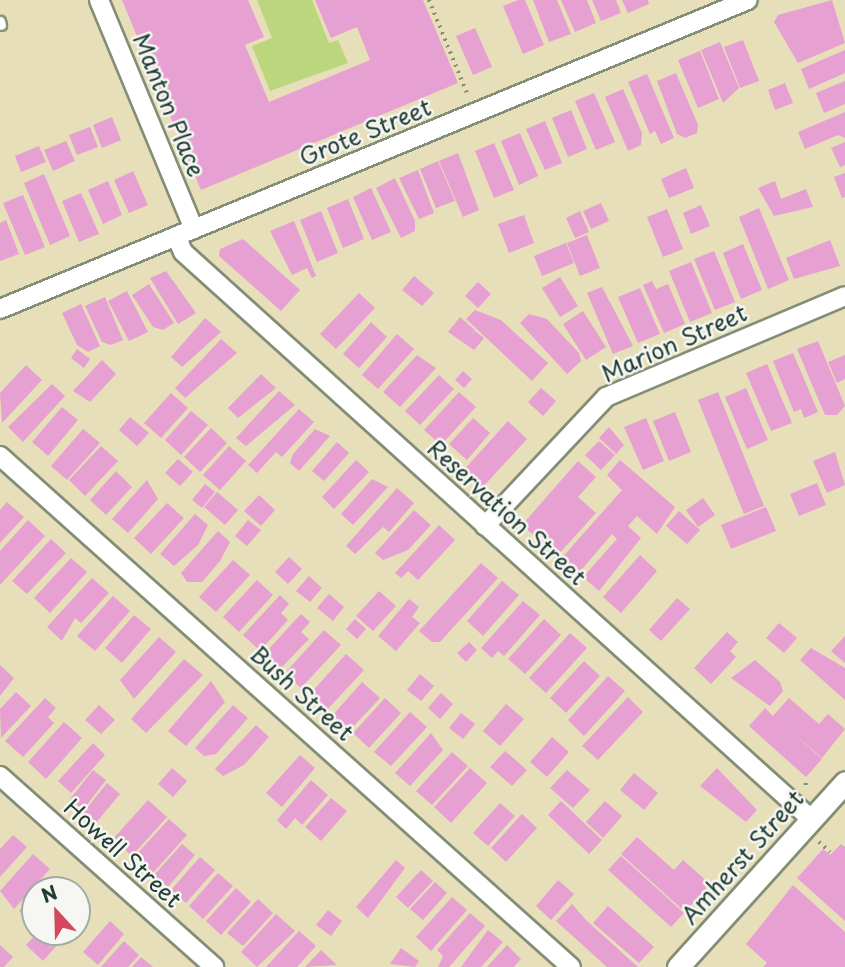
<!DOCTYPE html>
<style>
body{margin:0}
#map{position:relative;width:845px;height:967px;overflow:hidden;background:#e7dfb9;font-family:"Playpen Sans",sans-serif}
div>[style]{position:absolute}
.green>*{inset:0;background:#bbd67c}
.building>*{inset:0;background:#e7a0d2}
.path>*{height:3.5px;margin-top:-1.75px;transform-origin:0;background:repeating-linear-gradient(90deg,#838e76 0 2px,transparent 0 7px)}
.roads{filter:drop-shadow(2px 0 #838e76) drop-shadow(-2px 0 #838e76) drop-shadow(0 2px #838e76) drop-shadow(0 -2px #838e76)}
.service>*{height:9px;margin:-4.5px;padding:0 4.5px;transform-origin:4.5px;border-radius:4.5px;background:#fff}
.minor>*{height:18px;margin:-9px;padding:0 9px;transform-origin:9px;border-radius:9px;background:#fff}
.tertiary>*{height:21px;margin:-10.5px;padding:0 10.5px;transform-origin:10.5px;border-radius:10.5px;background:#fff}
span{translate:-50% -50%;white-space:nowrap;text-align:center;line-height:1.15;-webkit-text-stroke:5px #f6f6f2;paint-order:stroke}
.street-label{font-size:23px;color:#1f3d34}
.north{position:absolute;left:21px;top:876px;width:70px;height:70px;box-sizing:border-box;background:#f6f6f2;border:2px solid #a0aca6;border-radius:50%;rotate:338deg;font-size:19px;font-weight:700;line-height:28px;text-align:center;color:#1f3d34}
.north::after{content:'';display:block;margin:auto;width:24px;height:32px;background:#d1495b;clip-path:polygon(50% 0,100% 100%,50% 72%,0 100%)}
</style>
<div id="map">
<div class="green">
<i style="clip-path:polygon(257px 0,312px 0,329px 43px,338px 40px,348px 63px,270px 91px,252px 46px,272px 38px)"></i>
</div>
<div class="building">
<i style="clip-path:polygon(122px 0,248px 0,264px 37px,245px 45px,269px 102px,370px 60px,357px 27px,331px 38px,315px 0,423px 0,458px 83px,201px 190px)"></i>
<i style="clip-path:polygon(518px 0,525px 0,544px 45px,523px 54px,503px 6px)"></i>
<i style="clip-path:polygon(533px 0,557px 0,571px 34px,549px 42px)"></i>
<i style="clip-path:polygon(561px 0,587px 0,596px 23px,575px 32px)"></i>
<i style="clip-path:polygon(592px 0,616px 0,621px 13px,601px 21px)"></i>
<i style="clip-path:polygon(622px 0,648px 0,649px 4px,628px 13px)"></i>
<i style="clip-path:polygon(832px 0,845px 43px,798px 63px,774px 22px,778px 15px)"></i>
<i style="clip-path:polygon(475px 28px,492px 67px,473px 75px,456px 36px)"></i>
<i style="clip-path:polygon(743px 40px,759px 81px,740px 88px,724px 47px)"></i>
<i style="clip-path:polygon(720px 42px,739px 88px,723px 103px,701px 50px)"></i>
<i style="clip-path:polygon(845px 50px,845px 73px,809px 89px,801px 69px)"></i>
<i style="clip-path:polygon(700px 51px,719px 99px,698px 108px,678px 60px)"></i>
<i style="clip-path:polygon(676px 73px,698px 125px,697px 133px,685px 138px,677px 134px,657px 81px)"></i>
<i style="clip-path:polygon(647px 74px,674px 138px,661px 144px,655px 131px,650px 134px,628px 82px)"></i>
<i style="clip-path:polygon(845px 81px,845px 104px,824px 113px,816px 93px)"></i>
<i style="clip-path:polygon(785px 83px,793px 103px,775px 110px,768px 90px)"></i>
<i style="clip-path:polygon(623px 89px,642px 133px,641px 145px,628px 151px,605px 97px)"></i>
<i style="clip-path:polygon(594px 93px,615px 142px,596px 150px,575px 101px)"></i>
<i style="clip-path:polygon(571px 110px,587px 149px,568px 157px,552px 118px)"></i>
<i style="clip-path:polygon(845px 112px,845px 138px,838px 135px,805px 149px,798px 132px)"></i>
<i style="clip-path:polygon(112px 117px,121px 140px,102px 148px,93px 125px)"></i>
<i style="clip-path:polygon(545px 121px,562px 163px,545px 170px,526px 129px)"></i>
<i style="clip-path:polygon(90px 127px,98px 147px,77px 155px,69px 135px)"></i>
<i style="clip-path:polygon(520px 133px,538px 176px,519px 185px,501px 141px)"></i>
<i style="clip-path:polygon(66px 141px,75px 161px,53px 171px,44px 150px)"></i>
<i style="clip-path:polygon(845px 142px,845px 165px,840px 167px,831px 148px)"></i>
<i style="clip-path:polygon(494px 143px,514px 190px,494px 198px,475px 151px)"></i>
<i style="clip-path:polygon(39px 146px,46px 162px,21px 172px,15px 156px)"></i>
<i style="clip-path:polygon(458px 153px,479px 210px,463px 217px,439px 161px)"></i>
<i style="clip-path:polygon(438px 161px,455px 201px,436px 208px,420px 169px)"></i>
<i style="clip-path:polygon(686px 168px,694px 188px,669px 198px,661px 179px)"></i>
<i style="clip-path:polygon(418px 170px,434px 213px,419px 219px,399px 178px)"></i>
<i style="clip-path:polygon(133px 171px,148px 205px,129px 213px,114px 180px)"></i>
<i style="clip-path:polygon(845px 173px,845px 197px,842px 198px,834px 177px)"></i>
<i style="clip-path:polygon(44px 174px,70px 236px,50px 245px,24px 183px)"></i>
<i style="clip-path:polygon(395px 178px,415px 221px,415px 231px,401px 238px,376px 188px)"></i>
<i style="clip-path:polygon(108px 181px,122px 215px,103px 224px,88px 190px)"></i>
<i style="clip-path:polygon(775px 181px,781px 199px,806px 189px,813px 207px,774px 216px,758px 188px)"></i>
<i style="clip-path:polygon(371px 188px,391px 232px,372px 240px,353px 197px)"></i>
<i style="clip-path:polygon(81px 193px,99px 234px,79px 242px,62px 201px)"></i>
<i style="clip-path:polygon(23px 195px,45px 247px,25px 255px,3px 203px)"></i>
<i style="clip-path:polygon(348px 199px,364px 239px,343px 248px,327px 208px)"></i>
<i style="clip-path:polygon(601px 203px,609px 221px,591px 229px,583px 211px)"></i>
<i style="clip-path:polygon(701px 205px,710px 226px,691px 234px,683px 213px)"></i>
<i style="clip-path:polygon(759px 208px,789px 280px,768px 289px,739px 217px)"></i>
<i style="clip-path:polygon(667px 209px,683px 249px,663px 257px,647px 217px)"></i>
<i style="clip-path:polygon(321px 211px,338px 253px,317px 262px,300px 220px)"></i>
<i style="clip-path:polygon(580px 211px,589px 232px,575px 238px,566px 218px)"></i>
<i style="clip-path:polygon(524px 215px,534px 243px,509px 253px,498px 224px)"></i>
<i style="clip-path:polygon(6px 220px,19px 254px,0 261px,0 223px)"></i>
<i style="clip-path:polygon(294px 221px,316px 276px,312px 278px,307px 268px,292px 275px,270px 231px)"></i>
<i style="clip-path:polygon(587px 235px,600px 268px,580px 276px,567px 243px)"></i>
<i style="clip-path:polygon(243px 239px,300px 290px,281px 311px,219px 256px,220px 249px)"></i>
<i style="clip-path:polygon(830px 240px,840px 266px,794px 279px,786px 258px)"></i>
<i style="clip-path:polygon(566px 243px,574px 263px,542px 276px,534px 256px)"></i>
<i style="clip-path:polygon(743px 244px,762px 290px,741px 299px,723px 253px)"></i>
<i style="clip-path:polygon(714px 251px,735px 302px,715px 310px,694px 259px)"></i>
<i style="clip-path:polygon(691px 262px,712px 313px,690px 322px,669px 271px)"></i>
<i style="clip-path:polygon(166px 271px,196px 313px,178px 324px,150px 278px)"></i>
<i style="clip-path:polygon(414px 276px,434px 293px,422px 306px,402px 290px)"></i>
<i style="clip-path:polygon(560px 277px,578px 306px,560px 317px,542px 288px)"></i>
<i style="clip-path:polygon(652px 281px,656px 289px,668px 284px,685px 324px,664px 333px,643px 285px)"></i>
<i style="clip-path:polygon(478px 282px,491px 294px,478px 308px,465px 296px)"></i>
<i style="clip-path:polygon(149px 284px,174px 323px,163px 330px,153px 327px,132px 295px)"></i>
<i style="clip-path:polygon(602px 287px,633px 346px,613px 354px,587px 293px)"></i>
<i style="clip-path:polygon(640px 288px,660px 334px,638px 343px,618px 297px)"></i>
<i style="clip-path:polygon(127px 291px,148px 332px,129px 341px,108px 301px)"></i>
<i style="clip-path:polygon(359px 293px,375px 308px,336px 349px,320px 334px)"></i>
<i style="clip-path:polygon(105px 297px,123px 340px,111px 345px,102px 342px,85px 306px)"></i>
<i style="clip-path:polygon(81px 304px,100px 346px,88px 352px,77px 345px,62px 313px)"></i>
<i style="clip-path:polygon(475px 310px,501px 320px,548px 363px,532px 381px,466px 319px)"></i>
<i style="clip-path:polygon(583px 311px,606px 347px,586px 360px,563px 324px)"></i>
<i style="clip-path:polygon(529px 314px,547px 319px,579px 353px,581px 361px,567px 374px,520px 323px)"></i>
<i style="clip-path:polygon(460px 317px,475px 330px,469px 337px,475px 331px,484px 338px,474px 350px,448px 332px)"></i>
<i style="clip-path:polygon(205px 318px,221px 332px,182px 367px,171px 357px)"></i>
<i style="clip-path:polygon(371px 322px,387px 337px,359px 368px,343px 354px)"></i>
<i style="clip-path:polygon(397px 334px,414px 349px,378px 389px,362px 375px)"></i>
<i style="clip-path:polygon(221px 339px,237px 353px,185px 398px,175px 388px)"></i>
<i style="clip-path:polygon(818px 341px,845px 406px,837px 415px,825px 415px,797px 349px)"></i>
<i style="clip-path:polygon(77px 349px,90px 359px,84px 368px,71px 358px)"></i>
<i style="clip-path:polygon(793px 353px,818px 412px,804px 418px,801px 409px,794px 412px,773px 361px)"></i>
<i style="clip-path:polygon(417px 355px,436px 368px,400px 407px,383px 392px)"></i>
<i style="clip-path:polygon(845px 355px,845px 379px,837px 383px,828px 362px)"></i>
<i style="clip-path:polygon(102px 360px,116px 374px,90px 402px,73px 391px)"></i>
<i style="clip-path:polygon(767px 364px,792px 423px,771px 431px,746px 373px)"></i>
<i style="clip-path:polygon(26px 365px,42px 380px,2px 423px,0 393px)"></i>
<i style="clip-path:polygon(463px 371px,472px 379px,464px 388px,455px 380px)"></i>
<i style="clip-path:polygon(261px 374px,276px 388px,238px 418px,228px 408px)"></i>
<i style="clip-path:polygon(439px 375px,454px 389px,420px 425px,405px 411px)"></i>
<i style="clip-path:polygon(52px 384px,65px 396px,23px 442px,8px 427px)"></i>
<i style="clip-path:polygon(541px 388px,556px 401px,543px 416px,528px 402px)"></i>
<i style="clip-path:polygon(746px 388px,768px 440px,747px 449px,725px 397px)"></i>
<i style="clip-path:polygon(279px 391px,295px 405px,246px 446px,236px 438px)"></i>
<i style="clip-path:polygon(459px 392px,476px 407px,441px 445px,424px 430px)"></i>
<i style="clip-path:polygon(718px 392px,764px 506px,744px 514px,698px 400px)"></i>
<i style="clip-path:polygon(171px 393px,188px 408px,161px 438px,144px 423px)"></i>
<i style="clip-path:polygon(62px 407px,78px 420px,48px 456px,32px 442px)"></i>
<i style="clip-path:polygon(299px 409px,314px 422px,282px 457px,276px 452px,257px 473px,248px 465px)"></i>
<i style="clip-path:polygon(191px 411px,208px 425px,181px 455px,165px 440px)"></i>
<i style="clip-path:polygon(675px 412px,691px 452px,669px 461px,653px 421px)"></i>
<i style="clip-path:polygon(130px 417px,149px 433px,137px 446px,119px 430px)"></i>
<i style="clip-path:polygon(473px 418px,490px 433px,467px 460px,449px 444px)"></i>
<i style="clip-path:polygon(646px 418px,664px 461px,643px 470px,624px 427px)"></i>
<i style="clip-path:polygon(508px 421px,527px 439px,481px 489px,462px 472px)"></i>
<i style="clip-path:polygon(609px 427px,624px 445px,616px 454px,599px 438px)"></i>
<i style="clip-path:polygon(211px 428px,227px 443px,200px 472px,184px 457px)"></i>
<i style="clip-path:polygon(83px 429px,100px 443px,67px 480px,51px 466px)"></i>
<i style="clip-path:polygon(315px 429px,330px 436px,299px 471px,290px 463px,293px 454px)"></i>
<i style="clip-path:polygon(599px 441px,615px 455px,601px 470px,585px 455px)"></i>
<i style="clip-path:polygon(337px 442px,349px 453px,324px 481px,312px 471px)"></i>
<i style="clip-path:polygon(101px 446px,118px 461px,85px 496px,69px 480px)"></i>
<i style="clip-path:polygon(229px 446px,246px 461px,220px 490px,203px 475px)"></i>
<i style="clip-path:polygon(835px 452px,845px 485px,827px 493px,813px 461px)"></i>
<i style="clip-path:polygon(178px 459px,193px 472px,180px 486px,165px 473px)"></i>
<i style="clip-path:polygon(356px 460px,369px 472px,334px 509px,322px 497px)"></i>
<i style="clip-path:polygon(620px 460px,675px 507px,657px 534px,637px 516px,628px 526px,641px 538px,599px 591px,583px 577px,617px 539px,612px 534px,577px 575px,560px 560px,622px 490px,607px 475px)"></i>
<i style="clip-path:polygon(578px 461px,596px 477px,578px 497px,596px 513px,557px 556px,522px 525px)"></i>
<i style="clip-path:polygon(116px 471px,132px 487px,106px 515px,90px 500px)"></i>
<i style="clip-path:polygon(372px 479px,388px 487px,353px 525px,341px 514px)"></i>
<i style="clip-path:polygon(147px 480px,158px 499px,128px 533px,112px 519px)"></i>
<i style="clip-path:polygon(817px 483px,826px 505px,799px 516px,790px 494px)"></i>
<i style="clip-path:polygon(205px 484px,215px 492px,202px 508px,192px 500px)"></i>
<i style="clip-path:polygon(397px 488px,414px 503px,389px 532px,383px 527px,355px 554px,346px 546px)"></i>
<i style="clip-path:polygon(217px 492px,238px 510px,225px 525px,204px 507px)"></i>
<i style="clip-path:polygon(259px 495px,275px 510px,261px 526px,244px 511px)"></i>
<i style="clip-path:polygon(703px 498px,715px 515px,698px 527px,686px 510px)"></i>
<i style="clip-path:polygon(7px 502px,24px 517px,0 543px,0 510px)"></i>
<i style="clip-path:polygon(167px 503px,184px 518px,151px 554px,134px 538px)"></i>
<i style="clip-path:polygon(766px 507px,776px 531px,731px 549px,721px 525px)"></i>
<i style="clip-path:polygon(414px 510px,431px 525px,408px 550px,383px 560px,375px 553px)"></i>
<i style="clip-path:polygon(679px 511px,700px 530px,687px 544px,666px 526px)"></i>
<i style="clip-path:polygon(195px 514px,208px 525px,198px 545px,174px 566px,160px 554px)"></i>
<i style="clip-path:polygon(28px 520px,45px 536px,0 585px,0 551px)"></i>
<i style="clip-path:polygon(248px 520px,261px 530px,247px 546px,235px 536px)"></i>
<i style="clip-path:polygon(439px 525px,455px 540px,418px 580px,408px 571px,401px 578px,395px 573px)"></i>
<i style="clip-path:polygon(218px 531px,230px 542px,220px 561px,202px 582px,187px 582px,181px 573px)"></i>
<i style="clip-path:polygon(51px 539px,66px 553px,27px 594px,12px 581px)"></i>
<i style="clip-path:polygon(640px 555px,657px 571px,621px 613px,603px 597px)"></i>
<i style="clip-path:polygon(289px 557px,302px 569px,288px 584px,275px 572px)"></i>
<i style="clip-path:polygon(71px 558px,87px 572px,50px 613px,34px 598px)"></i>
<i style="clip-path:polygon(233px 560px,250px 575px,216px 612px,199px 597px)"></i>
<i style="clip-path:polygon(481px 563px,498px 578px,440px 642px,432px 642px,419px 631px)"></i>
<i style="clip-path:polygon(309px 576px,322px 588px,310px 602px,296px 591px)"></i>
<i style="clip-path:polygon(92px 578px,109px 593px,81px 623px,75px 618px,62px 641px,47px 627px)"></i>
<i style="clip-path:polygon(257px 580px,273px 595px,239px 632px,223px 617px)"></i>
<i style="clip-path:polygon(502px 581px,519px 595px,483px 636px,467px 621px)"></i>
<i style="clip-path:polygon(379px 591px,396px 606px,373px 631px,356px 616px)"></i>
<i style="clip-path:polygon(329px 594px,344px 607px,333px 621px,317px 608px)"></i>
<i style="clip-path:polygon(280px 595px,289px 604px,281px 613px,288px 620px,260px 651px,243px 635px)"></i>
<i style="clip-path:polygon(113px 596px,130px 611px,95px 651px,77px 636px)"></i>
<i style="clip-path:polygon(677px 598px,690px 609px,661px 641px,649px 630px)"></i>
<i style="clip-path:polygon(409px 599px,419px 607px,412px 617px,420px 623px,396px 651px,378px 636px)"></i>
<i style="clip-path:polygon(523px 601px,540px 615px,504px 656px,498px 651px,492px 658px,481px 648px)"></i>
<i style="clip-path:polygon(301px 614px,310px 622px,301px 632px,309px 639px,280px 669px,264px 654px)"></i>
<i style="clip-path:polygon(134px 615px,151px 629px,122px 663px,105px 648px)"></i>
<i style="clip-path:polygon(355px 619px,366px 629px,357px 639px,346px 629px)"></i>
<i style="clip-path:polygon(544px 619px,561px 635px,525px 674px,508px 659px)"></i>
<i style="clip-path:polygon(779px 623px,797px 638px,784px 653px,766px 638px)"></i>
<i style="clip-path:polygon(324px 630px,341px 645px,301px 688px,285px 673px)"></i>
<i style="clip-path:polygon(727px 632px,738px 642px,730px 651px,736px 657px,711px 684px,694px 668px)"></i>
<i style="clip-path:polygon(570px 633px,587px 648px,546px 693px,529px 678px)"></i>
<i style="clip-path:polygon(845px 636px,845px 663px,831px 651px)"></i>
<i style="clip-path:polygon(159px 637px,176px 652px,134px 699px,120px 680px)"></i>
<i style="clip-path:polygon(469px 642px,477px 650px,466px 662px,457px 653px)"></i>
<i style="clip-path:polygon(811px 648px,845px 668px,845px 700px,800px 660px)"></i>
<i style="clip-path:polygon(346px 654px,364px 670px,326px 711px,309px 695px)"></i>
<i style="clip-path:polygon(184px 659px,203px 675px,146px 733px,131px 719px)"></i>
<i style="clip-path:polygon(755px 660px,780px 682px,783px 691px,770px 706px,731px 678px)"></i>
<i style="clip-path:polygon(584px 661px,600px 676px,566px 713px,550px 698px)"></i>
<i style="clip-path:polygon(0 665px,14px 678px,0 696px)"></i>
<i style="clip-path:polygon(420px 674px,434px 686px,421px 701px,407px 690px)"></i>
<i style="clip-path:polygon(608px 676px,625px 691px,584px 736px,568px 720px)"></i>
<i style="clip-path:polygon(211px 681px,225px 702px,186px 746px,168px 731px)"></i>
<i style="clip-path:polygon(362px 682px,380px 698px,349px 731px,332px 716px)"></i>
<i style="clip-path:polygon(16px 692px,31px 706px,1px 738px,0 709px)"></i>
<i style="clip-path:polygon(441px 693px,453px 704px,440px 719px,428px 708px)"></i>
<i style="clip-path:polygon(628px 697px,643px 712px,598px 760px,582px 746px)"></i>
<i style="clip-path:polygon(45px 698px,56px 708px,48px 717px,54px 723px,23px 757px,5px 741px)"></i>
<i style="clip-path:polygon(385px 698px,401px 713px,369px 748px,353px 733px)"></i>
<i style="clip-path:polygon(789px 698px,819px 724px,828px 714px,845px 729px,822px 758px,788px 729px,822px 759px,806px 777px,749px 726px,765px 708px,773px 716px)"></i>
<i style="clip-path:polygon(506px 704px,524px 719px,500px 746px,483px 731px)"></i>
<i style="clip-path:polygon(99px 705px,115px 720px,101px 734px,85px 720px)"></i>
<i style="clip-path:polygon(233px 705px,248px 718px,216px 754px,204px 756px,195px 748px)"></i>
<i style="clip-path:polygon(410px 712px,427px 727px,391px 766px,374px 752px)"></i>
<i style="clip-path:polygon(461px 713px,475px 724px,463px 739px,449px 728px)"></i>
<i style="clip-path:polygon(64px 722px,82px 738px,46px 779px,28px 762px)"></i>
<i style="clip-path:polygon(256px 725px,269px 737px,244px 765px,223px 776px,215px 769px)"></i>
<i style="clip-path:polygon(431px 733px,443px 750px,410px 786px,395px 773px)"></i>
<i style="clip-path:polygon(552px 737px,569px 752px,547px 777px,530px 762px)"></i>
<i style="clip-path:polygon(93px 743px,105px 755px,71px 793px,58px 781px)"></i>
<i style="clip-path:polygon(505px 751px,527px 770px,512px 786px,490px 767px)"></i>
<i style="clip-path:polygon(452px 752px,468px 766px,432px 805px,416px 791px)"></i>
<i style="clip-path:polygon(300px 755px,315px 768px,282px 807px,266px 793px)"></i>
<i style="clip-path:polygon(172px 768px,187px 781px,173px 797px,158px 784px)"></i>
<i style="clip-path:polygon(470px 768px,487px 783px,451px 823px,434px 807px)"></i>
<i style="clip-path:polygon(717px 768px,757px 810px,746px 822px,700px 786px)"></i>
<i style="clip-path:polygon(93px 770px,106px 780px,83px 810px,70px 799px)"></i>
<i style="clip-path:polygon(567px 770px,590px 790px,573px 808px,550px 788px)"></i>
<i style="clip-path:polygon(634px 773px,658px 793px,644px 810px,620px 790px)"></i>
<i style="clip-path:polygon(311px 780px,328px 795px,302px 825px,295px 818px,286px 829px,277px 820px)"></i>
<i style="clip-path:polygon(107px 783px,120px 794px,95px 824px,83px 813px)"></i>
<i style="clip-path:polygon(331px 798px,347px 811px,321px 841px,305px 827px)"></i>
<i style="clip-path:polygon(148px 800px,167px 817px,132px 856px,113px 839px)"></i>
<i style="clip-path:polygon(561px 801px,602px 840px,589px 854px,548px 815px)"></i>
<i style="clip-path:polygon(605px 801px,622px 816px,603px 838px,586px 822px)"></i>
<i style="clip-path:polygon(500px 803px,515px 816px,488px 846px,473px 833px)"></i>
<i style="clip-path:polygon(522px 814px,537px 828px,506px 862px,491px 848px)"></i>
<i style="clip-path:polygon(169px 819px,187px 835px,152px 874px,134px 857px)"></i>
<i style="clip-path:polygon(13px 835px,27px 847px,0 877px,0 849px)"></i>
<i style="clip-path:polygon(637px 837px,674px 870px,683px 860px,710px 884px,685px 912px,621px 854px)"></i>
<i style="clip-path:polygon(182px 844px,195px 855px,168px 887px,154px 875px)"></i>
<i style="clip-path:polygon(841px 844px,845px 847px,845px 921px,797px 878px,823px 849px,830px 855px)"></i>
<i style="clip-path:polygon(33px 854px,50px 869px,14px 909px,0 891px)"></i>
<i style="clip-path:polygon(621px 856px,684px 913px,671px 927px,608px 870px)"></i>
<i style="clip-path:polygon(200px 857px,215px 870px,186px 903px,171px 890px)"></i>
<i style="clip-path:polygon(396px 860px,405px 868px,368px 918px,356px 907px)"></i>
<i style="clip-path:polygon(421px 870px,433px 881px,408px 908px,396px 897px)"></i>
<i style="clip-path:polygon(218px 873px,233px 886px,203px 919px,189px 906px)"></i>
<i style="clip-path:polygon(51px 876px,67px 890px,38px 890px)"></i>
<i style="clip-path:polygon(558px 880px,574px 894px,551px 920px,536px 906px)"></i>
<i style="clip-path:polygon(435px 882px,447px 893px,423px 920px,410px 909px)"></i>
<i style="clip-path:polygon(793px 885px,845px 932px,845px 967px,763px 967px,767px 963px,746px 944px)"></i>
<i style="clip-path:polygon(236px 888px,251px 902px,221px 935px,206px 921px)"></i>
<i style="clip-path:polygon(35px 893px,35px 926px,19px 911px)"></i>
<i style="clip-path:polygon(77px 896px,91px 908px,77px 924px)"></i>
<i style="clip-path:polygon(452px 897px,467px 910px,431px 951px,416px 937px)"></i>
<i style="clip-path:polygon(258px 899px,273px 913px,243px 946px,227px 933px)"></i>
<i style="clip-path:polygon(572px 904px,586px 920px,638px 967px,607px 967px,556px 921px)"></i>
<i style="clip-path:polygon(608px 906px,654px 947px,639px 963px,593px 923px)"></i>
<i style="clip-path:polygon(328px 910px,342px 921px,331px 936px,316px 925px)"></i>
<i style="clip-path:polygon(470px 913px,485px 926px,449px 967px,438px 967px,443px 956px,437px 950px)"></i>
<i style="clip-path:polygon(276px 914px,295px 931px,257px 967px,241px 952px)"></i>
<i style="clip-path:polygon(110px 921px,124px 934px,98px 965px,83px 952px)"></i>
<i style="clip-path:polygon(488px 930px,503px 942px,481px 967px,461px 967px)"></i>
<i style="clip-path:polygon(299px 931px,316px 946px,297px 967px,266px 967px)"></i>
<i style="clip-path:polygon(38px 932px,69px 932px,43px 961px,26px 945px)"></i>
<i style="clip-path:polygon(124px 941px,139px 955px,128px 967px,101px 967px)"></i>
<i style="clip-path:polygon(0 945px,13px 957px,4px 967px,0 967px)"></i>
<i style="clip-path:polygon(507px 945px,521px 959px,514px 967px,487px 967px)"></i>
<i style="clip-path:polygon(401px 948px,419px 961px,415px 967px,390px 964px)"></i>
<i style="clip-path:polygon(321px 950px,337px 965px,305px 967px)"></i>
<i style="clip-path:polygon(141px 957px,153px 967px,132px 967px)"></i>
</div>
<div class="path">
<i style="left:429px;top:0;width:103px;rotate:67.7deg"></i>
<i style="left:806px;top:783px;width:3px;rotate:90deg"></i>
<i style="left:819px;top:842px;width:15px;rotate:42deg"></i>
</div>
<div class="roads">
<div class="service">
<i style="left:0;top:21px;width:4px;rotate:76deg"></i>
</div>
<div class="minor">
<i style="left:99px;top:0;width:248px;rotate:67.5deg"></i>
<i style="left:176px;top:236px;width:17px;rotate:66deg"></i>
<i style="left:183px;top:252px;width:848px;rotate:42.08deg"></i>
<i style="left:0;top:309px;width:809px;rotate:-22.45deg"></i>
<i style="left:0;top:456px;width:766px;rotate:41.83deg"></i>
<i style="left:485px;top:526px;width:177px;rotate:-46.8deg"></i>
<i style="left:606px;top:397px;width:259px;rotate:-22.9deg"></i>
<i style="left:0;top:776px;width:287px;rotate:41.7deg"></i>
</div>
<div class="tertiary">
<i style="left:678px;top:967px;width:249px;rotate:-47.9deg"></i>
</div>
</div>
<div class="street-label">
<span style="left:169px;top:105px;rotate:68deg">Manton Place</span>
<span style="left:365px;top:132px;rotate:-22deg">Grote Street</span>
<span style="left:674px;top:343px;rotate:-24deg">Marion Street</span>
<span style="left:507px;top:512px;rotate:42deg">Reservation Street</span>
<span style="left:302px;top:693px;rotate:42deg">Bush Street</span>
<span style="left:123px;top:853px;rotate:42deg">Howell Street</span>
<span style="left:742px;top:857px;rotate:-48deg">Amherst Street</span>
</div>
<div class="north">N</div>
</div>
